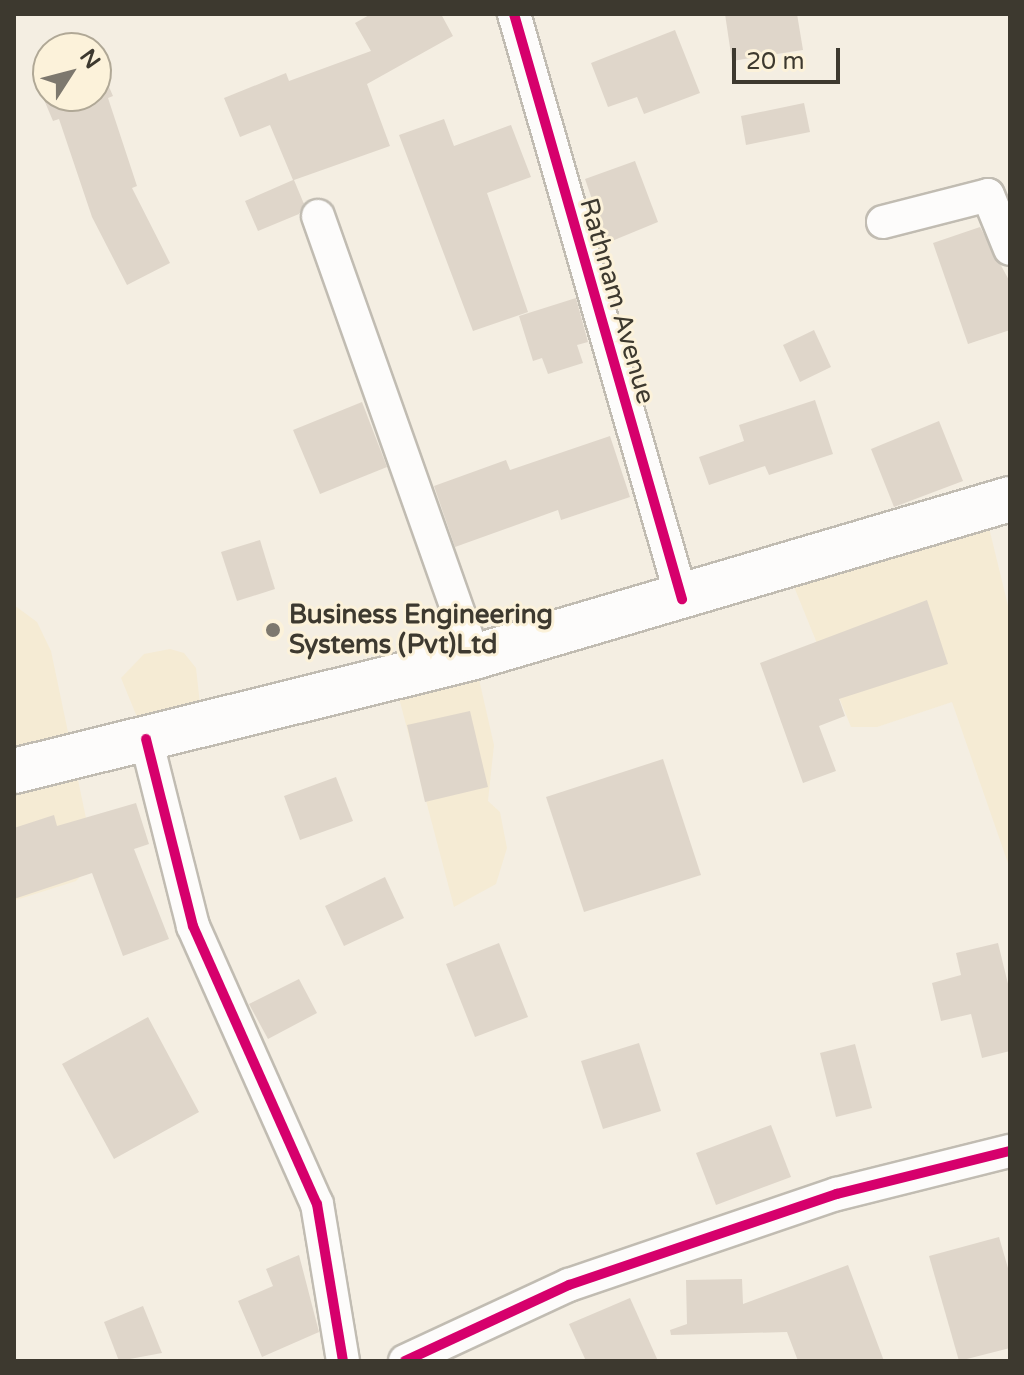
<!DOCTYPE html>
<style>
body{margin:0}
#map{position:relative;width:1024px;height:1375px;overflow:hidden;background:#f4eee2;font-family:"Varela Round",sans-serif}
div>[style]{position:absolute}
.built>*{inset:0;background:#f5ebd4}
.building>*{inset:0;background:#dfd6ca}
.roads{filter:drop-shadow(2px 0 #c1bcb2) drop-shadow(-2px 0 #c1bcb2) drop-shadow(0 2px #c1bcb2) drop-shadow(0 -2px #c1bcb2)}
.minor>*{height:32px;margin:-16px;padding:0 16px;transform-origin:16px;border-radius:16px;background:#fdfcfb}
.primary>*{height:44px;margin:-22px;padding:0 22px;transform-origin:22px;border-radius:22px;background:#fdfcfb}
.cycleway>*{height:10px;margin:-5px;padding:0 5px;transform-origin:5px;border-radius:5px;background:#d6006c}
.dots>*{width:22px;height:22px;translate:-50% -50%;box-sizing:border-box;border:4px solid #fcf2da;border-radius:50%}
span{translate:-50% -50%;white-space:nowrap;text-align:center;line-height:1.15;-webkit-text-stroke:6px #fcf2da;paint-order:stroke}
.street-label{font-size:26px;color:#3d392f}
.poi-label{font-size:26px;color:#3d392f;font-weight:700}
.left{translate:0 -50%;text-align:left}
.frame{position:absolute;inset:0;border:16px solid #3d392f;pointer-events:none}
.north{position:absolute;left:32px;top:32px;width:80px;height:80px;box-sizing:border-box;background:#fcf2da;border:2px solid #b0a896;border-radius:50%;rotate:54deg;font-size:22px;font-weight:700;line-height:32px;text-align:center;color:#3d392f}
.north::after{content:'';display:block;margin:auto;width:28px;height:36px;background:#7d786e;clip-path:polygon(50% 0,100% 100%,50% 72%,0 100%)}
.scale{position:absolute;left:732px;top:48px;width:108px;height:36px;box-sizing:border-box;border:4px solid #3d392f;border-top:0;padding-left:10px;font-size:24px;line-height:28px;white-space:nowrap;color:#3d392f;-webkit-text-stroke:6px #fcf2da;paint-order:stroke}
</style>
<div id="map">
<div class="built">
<i style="clip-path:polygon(984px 507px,1010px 614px,1010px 869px,952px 702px,877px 727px,851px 727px,786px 567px)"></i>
<i style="clip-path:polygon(14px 605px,37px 622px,51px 651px,95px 861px,76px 881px,16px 900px)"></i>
<i style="clip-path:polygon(170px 649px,184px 653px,196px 668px,202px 722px,146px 739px,121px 678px,144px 654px)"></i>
<i style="clip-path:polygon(474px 657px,494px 745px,488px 801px,500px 812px,507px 848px,496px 884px,454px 907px,394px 679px)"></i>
</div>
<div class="building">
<i style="clip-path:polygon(371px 14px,441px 14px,453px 36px,367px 84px,390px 146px,294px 180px,304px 204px,299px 214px,258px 231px,245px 201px,293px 180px,270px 125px,240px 137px,224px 98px,286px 73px,289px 81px,371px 51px,355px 23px)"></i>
<i style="clip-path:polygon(725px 14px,797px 14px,803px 50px,732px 61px)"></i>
<i style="clip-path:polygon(675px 30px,700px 93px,644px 114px,637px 97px,608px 107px,591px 63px)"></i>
<i style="clip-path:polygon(96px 57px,113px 96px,108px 98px,137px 186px,132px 188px,170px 263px,127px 285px,92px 217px,59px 119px,53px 121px,34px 76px,48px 70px,48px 96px,96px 96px)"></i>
<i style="clip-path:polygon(804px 103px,810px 132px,746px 145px,741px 116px)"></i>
<i style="clip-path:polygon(444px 119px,454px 146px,511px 125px,531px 177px,487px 193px,528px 312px,473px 331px,399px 135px)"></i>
<i style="clip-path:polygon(635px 161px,658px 222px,607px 243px,585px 179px)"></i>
<i style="clip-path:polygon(980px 227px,1010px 282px,1010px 330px,968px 344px,933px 243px)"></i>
<i style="clip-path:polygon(576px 298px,588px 342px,577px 345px,583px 363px,548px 374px,542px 358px,533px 361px,519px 316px)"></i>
<i style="clip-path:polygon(814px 330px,831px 367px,800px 382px,783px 345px)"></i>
<i style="clip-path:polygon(815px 400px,833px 454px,769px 475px,765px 466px,709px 485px,699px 457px,744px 441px,739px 425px)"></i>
<i style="clip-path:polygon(362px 402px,387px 467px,320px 494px,293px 430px)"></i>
<i style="clip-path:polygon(939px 421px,963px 481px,894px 507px,871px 449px)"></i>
<i style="clip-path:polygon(610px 436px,630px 497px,561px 520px,558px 510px,455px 547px,434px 486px,506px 460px,510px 470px)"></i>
<i style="clip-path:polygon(260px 540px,275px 589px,237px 601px,221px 552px)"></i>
<i style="clip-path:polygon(927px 600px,948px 664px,839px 699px,845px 716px,819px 726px,836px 771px,803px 783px,760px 663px)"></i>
<i style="clip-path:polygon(470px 711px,488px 787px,425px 802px,407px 725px)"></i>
<i style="clip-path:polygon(663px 759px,701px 875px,584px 912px,546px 797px)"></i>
<i style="clip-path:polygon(336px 777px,353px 821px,300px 840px,284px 796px)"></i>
<i style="clip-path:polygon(136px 803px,149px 844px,134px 849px,169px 939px,123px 956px,92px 873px,14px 899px,14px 828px,54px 815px,57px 826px)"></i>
<i style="clip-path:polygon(385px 877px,404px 918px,344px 946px,325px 906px)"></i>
<i style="clip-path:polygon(499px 943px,528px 1017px,475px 1037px,446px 964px)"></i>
<i style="clip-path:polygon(998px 943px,1010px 992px,1010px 1051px,982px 1058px,971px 1014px,941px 1021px,932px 983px,961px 975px,956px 953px)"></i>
<i style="clip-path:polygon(299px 979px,317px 1013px,268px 1039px,249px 1004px)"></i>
<i style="clip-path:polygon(148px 1017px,199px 1112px,114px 1159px,62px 1064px)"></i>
<i style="clip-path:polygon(639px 1043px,661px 1111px,603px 1129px,581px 1061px)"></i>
<i style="clip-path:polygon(855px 1044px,872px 1108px,836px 1117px,820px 1053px)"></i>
<i style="clip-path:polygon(771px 1125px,791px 1177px,716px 1205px,696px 1153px)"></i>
<i style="clip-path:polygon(999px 1237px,1010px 1275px,1010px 1348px,959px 1361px,929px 1256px)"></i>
<i style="clip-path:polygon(299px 1255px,319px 1332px,262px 1357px,238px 1301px,273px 1286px,266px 1269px)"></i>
<i style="clip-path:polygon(848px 1265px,884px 1361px,798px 1361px,787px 1332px,671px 1335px,670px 1330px,687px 1324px,686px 1280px,742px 1279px,743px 1304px)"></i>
<i style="clip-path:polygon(630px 1298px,658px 1361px,586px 1361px,569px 1324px)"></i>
<i style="clip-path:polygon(143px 1306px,162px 1353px,119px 1361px,104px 1322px)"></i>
</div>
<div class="roads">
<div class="minor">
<i style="left:514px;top:14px;width:609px;rotate:73.98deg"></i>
<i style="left:318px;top:216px;width:468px;rotate:70.5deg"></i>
<i style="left:883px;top:222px;width:108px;rotate:-14.4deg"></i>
<i style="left:988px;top:195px;width:58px;rotate:67.8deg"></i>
<i style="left:146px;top:739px;width:193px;rotate:75.9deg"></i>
<i style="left:193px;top:926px;width:304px;rotate:66deg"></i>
<i style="left:317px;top:1204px;width:159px;rotate:80.6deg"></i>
<i style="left:405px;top:1361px;width:181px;rotate:-24.9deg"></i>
<i style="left:569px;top:1285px;width:283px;rotate:-18.8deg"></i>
<i style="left:837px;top:1194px;width:178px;rotate:-14deg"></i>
</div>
<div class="primary">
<i style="left:14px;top:771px;width:474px;rotate:-13.9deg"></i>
<i style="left:474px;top:657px;width:559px;rotate:-16.42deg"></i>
</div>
</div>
<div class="cycleway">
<i style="left:514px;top:14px;width:609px;rotate:73.98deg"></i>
<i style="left:146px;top:739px;width:193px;rotate:75.9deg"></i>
<i style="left:193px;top:926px;width:304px;rotate:66deg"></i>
<i style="left:317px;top:1204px;width:159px;rotate:80.6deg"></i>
<i style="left:405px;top:1361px;width:181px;rotate:-24.9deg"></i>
<i style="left:569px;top:1285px;width:283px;rotate:-18.8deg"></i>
<i style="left:837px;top:1194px;width:178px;rotate:-14deg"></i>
</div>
<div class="dots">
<i style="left:273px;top:630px;background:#7d786e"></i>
</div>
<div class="street-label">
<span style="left:617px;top:301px;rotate:74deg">Rathnam Avenue</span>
</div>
<div class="poi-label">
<span class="left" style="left:289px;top:630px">Business Engineering<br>Systems (Pvt)Ltd</span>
</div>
<div class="frame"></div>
<div class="north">N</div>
<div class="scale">20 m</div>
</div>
